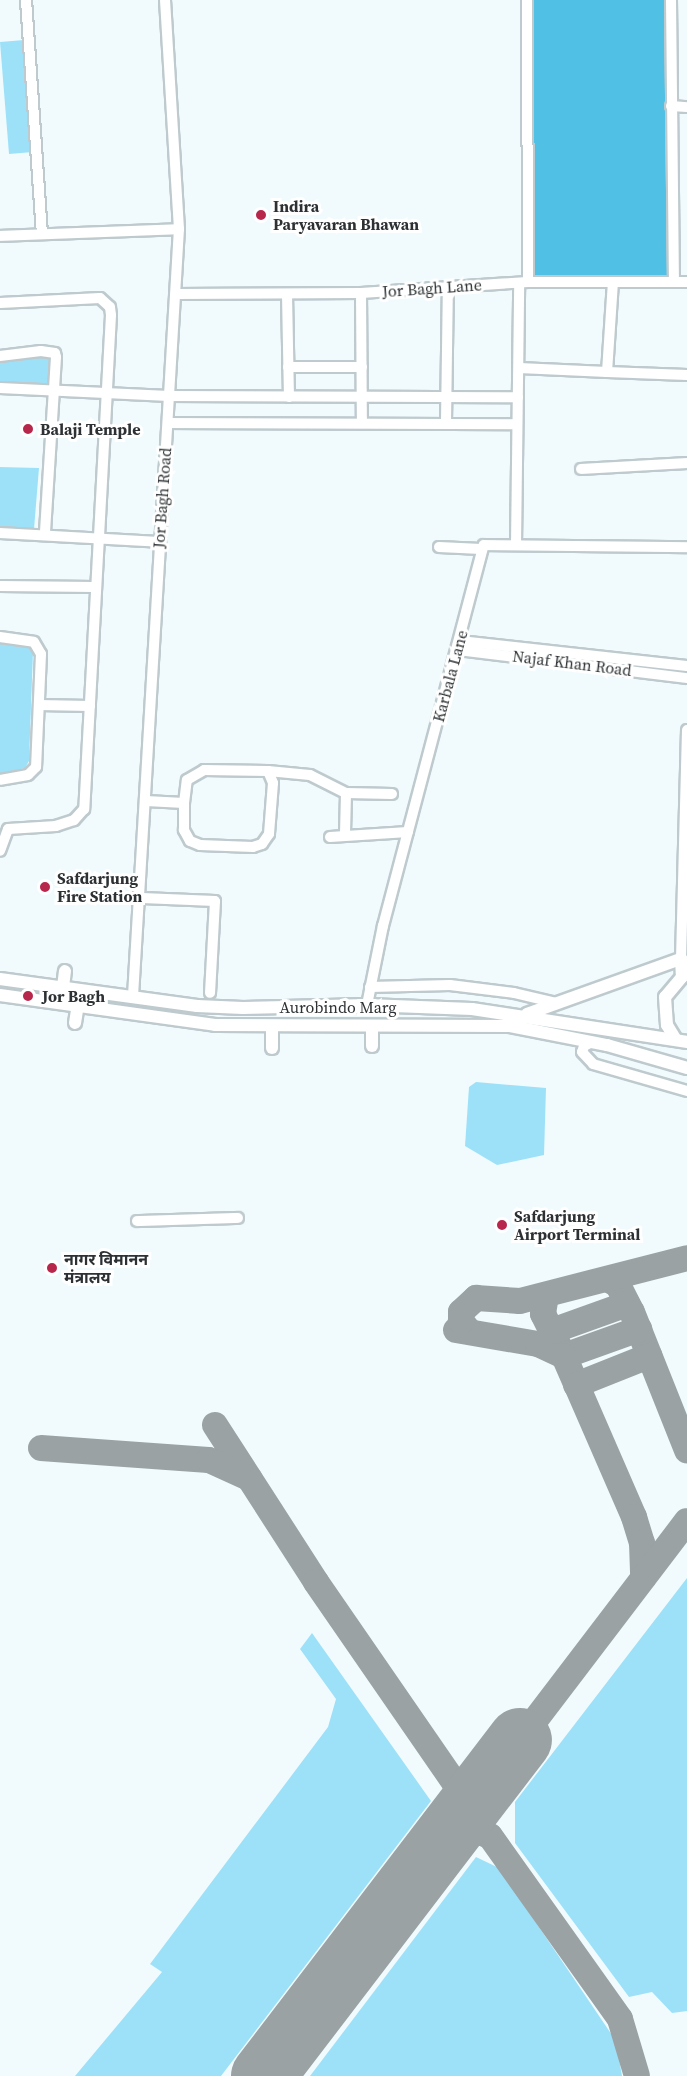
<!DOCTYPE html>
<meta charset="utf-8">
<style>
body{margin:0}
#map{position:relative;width:687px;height:2076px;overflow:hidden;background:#f1fbfe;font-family:"Source Serif 4","Noto Sans Devanagari",serif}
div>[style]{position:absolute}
.green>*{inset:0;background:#9de1f9}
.forest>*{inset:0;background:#50c1e5}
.taxiway>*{height:26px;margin:-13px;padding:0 13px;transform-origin:13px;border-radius:13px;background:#9aa2a4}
.runway>*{height:64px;margin:-32px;padding:0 32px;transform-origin:32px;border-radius:32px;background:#9aa2a4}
.roads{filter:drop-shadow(2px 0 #becace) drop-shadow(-2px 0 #becace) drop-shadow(0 2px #becace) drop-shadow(0 -2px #becace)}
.minor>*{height:10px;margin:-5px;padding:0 5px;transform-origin:5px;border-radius:5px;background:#fff}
.major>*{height:12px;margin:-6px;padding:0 6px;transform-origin:6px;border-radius:6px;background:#fff}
.dots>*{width:16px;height:16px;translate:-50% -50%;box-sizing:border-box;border:3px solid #fff;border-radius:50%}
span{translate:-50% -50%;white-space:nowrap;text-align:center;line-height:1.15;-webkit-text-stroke:6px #fff;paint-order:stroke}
.poi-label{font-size:16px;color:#2d3133;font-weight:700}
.left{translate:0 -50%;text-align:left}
.street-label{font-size:16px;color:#2d3133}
</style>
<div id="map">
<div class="green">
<i style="clip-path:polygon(24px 40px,33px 152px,9px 154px,0 42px)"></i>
<i style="clip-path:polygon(47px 356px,51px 361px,48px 383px,0 383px,0 362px)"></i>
<i style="clip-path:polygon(0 467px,39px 468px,34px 529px,0 527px)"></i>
<i style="clip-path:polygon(11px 643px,27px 645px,33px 652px,29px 761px,25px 768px,0 775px,0 644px)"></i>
<i style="clip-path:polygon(476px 1082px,546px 1088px,544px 1155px,497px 1165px,465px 1146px,469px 1087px)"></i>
<i style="clip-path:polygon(687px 1578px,687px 2011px,672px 2013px,652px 1992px,629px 1997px,515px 1843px,515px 1802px)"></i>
<i style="clip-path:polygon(312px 1633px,431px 1801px,221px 2076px,75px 2076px,162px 1972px,150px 1964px,328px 1727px,336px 1699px,300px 1649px)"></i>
<i style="clip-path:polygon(476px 1857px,499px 1868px,616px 2041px,622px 2076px,310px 2076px)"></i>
</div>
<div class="forest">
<i style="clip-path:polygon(530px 0,668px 0,672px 280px,530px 281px)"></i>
</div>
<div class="taxiway">
<i style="left:609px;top:1280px;width:10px;rotate:29deg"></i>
<i style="left:618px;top:1285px;width:30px;rotate:63deg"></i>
<i style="left:632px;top:1312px;width:149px;rotate:68.3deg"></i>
<i style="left:546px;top:1295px;width:19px;rotate:99deg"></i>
<i style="left:543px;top:1314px;width:47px;rotate:63.4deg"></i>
<i style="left:564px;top:1356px;width:80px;rotate:-19.8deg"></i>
<i style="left:456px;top:1330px;width:83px;rotate:9.7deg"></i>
<i style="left:538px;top:1344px;width:29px;rotate:25deg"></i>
<i style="left:564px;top:1356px;width:176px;rotate:66.5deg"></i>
<i style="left:634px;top:1517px;width:27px;rotate:73deg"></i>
<i style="left:642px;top:1543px;width:35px;rotate:88deg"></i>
<i style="left:469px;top:1331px;width:13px;rotate:-129deg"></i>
<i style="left:461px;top:1321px;width:9px;rotate:-90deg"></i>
<i style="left:461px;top:1312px;width:21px;rotate:-43deg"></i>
<i style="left:476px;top:1298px;width:44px;rotate:3.9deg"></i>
<i style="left:520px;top:1301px;width:172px;rotate:-14.4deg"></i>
<i style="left:552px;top:1331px;width:80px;rotate:-19.8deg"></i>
<i style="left:576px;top:1385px;width:79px;rotate:-21.7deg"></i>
<i style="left:215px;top:1425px;width:187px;rotate:57.2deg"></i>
<i style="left:316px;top:1582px;width:271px;rotate:55.4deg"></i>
<i style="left:41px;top:1448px;width:168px;rotate:4.1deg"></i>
<i style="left:209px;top:1460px;width:44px;rotate:24.2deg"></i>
<i style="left:520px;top:1740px;width:275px;rotate:-52.7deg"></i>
<i style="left:449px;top:1831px;width:20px;rotate:-9deg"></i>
<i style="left:469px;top:1828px;width:22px;rotate:21deg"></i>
<i style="left:490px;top:1836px;width:224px;rotate:54.6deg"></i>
<i style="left:620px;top:2019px;width:59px;rotate:73.4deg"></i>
</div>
<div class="runway">
<i style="left:263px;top:2076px;width:423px;rotate:-52.6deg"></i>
</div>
<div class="roads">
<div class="minor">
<i style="left:26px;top:0;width:234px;rotate:86.1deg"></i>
<i style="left:527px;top:0;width:282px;rotate:89.8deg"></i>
<i style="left:671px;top:0;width:282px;rotate:89.4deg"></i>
<i style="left:671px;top:106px;width:16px;rotate:4deg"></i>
<i style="left:0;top:236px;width:179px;rotate:-2.2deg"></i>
<i style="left:361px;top:293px;width:130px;rotate:89.6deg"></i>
<i style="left:177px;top:294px;width:184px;rotate:-0.3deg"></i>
<i style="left:361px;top:293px;width:167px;rotate:-3.8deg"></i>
<i style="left:528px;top:282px;width:159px"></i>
<i style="left:287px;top:294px;width:103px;rotate:88.9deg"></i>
<i style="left:0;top:303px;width:100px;rotate:-2.9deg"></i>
<i style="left:100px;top:298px;width:13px;rotate:42deg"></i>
<i style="left:110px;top:307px;width:8px;rotate:83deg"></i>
<i style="left:111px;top:315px;width:495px;rotate:93.1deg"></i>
<i style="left:84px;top:809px;width:15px;rotate:132deg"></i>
<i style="left:74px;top:820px;width:19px;rotate:162deg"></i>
<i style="left:56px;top:826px;width:48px;rotate:176.4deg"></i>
<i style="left:8px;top:829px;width:23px;rotate:110deg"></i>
<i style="left:0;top:356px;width:41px;rotate:-7deg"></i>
<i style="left:41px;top:351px;width:14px;rotate:8deg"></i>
<i style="left:55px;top:353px;width:4px;rotate:76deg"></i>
<i style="left:56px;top:357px;width:177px;rotate:93.6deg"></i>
<i style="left:288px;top:367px;width:74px"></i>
<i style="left:519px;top:368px;width:88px;rotate:2.6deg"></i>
<i style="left:607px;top:372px;width:90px;rotate:-86.2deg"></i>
<i style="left:607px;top:372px;width:80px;rotate:2.1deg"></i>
<i style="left:0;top:388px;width:169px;rotate:2.7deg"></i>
<i style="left:169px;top:396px;width:349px;rotate:0.2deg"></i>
<i style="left:446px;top:422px;width:135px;rotate:-89.2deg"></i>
<i style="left:168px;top:423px;width:348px;rotate:0.2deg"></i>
<i style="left:581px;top:469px;width:106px;rotate:-3.2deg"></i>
<i style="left:0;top:533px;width:159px;rotate:3.2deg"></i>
<i style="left:516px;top:545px;width:262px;rotate:-89.3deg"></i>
<i style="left:439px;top:547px;width:42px;rotate:2.7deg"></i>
<i style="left:0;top:586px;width:94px;rotate:0.6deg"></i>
<i style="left:0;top:637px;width:34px;rotate:8deg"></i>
<i style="left:34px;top:642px;width:14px;rotate:60deg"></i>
<i style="left:41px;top:654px;width:113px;rotate:92.5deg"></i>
<i style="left:36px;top:767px;width:11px;rotate:135deg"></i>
<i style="left:28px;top:775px;width:28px;rotate:170deg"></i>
<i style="left:460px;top:641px;width:228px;rotate:6.3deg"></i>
<i style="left:458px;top:650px;width:231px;rotate:7deg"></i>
<i style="left:39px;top:705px;width:51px;rotate:1.1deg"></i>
<i style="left:268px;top:771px;width:42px;rotate:5.4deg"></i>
<i style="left:310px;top:775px;width:40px;rotate:26.6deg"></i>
<i style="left:146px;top:801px;width:38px;rotate:3deg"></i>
<i style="left:184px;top:803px;width:23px;rotate:-83deg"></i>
<i style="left:187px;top:780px;width:20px;rotate:-30deg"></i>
<i style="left:204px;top:770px;width:64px;rotate:0.9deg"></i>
<i style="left:268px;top:771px;width:13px;rotate:67deg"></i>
<i style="left:273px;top:783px;width:51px;rotate:94.5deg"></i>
<i style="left:269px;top:834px;width:12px;rotate:125deg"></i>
<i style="left:262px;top:844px;width:9px;rotate:162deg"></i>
<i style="left:253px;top:847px;width:53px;rotate:-177.8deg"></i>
<i style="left:200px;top:845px;width:11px;rotate:-158deg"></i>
<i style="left:190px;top:841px;width:13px;rotate:-119deg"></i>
<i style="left:184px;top:830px;width:27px;rotate:-90deg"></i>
<i style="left:345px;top:834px;width:41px;rotate:-88.6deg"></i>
<i style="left:346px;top:793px;width:46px;rotate:1.2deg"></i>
<i style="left:330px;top:837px;width:78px;rotate:-3.7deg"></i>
<i style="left:142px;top:898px;width:73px;rotate:2.4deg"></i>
<i style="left:215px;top:901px;width:92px;rotate:93.1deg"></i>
<i style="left:685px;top:964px;width:6px;rotate:-129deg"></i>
<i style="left:681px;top:959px;width:229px;rotate:-88.5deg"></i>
<i style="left:370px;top:987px;width:80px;rotate:-1.4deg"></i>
<i style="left:450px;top:985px;width:64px;rotate:7.1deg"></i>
<i style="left:514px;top:993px;width:43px;rotate:13.4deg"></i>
<i style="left:133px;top:996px;width:768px;rotate:-86.57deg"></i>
<i style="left:179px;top:229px;width:229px;rotate:-93.5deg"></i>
<i style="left:367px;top:1005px;width:81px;rotate:-78.6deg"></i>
<i style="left:383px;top:926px;width:394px;rotate:-75.2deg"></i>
<i style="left:484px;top:545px;width:203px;rotate:0.6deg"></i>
<i style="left:592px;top:1042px;width:9px;rotate:153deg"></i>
<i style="left:584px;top:1046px;width:6px;rotate:108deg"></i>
<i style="left:582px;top:1052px;width:16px;rotate:47deg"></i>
<i style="left:593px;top:1064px;width:98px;rotate:16deg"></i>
<i style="left:137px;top:1221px;width:101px;rotate:-1.7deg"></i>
</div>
<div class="major">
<i style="left:0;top:979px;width:199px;rotate:7.8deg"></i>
<i style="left:197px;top:1006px;width:46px;rotate:2.5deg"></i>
<i style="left:243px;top:1008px;width:124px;rotate:-1.4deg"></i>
<i style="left:367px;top:1005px;width:105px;rotate:2.2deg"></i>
<i style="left:472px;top:1009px;width:218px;rotate:8.7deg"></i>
<i style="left:63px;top:987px;width:16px;rotate:-83deg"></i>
<i style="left:0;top:995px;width:217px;rotate:7.9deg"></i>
<i style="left:215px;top:1025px;width:295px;rotate:0.2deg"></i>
<i style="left:510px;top:1026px;width:99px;rotate:11.1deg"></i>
<i style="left:607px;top:1045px;width:83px;rotate:16deg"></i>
<i style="left:527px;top:1014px;width:164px;rotate:-19.7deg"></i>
<i style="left:681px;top:959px;width:18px;rotate:87deg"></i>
<i style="left:682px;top:977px;width:26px;rotate:130deg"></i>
<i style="left:665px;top:997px;width:28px;rotate:86deg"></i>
<i style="left:667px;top:1025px;width:17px;rotate:59deg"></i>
<i style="left:75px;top:1023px;width:18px;rotate:-81deg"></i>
<i style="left:372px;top:1046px;width:19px;rotate:-90deg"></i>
<i style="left:272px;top:1048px;width:21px;rotate:-90deg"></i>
</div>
</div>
<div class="dots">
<i style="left:261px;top:215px;background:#b7274c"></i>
<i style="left:28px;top:429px;background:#b7274c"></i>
<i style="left:45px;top:887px;background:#b7274c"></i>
<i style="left:28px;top:996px;background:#b7274c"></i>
<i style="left:502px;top:1225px;background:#b7274c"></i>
<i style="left:52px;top:1268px;background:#b7274c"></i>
</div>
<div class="poi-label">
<span class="left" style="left:273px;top:215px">Indira<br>Paryavaran Bhawan</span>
<span class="left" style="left:40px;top:429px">Balaji Temple</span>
<span class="left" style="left:57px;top:887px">Safdarjung<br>Fire Station</span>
<span class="left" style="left:42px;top:996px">Jor Bagh</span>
<span class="left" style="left:514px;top:1225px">Safdarjung<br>Airport Terminal</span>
<span class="left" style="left:64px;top:1268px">नागर विमानन<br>मंत्रालय</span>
</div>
<div class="street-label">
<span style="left:432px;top:288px;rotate:-4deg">Jor Bagh Lane</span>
<span style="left:162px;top:498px;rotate:-86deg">Jor Bagh Road</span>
<span style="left:572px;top:663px;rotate:7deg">Najaf Khan Road</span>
<span style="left:450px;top:676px;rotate:-75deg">Karbala Lane</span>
<span style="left:338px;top:1007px">Aurobindo Marg</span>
</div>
</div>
